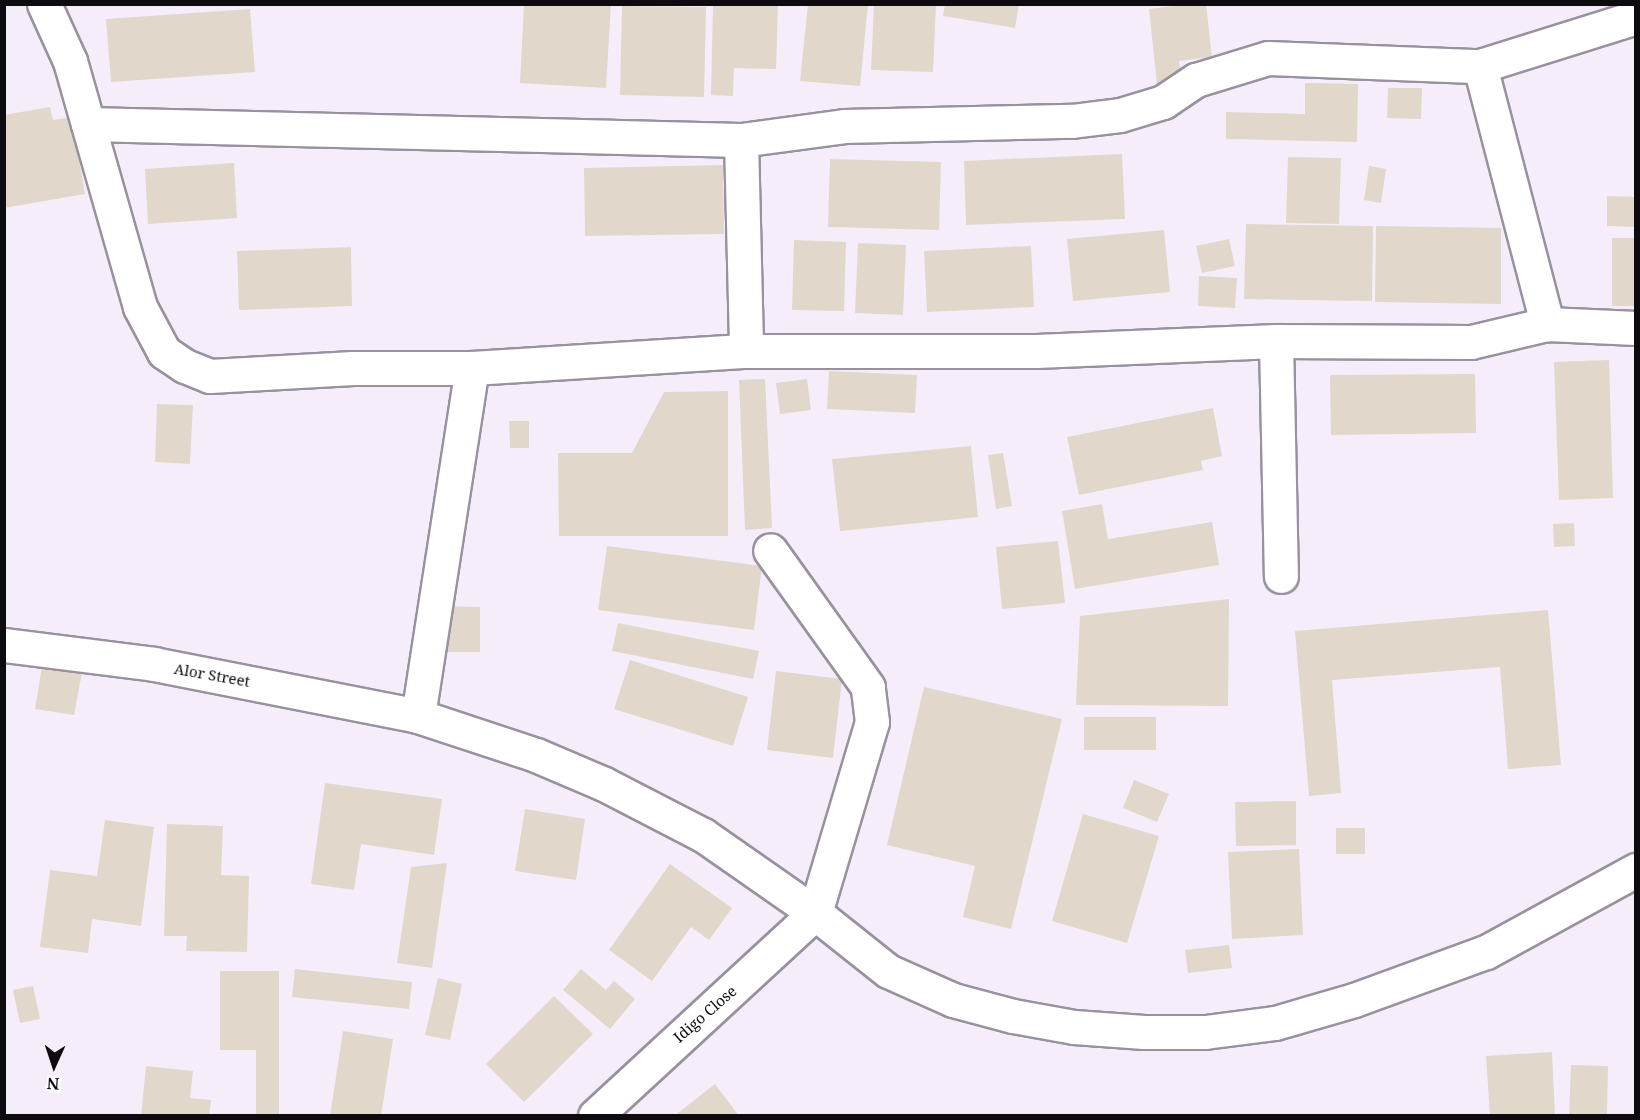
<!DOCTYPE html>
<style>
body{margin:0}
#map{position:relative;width:1640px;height:1120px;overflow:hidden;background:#f6edfb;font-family:"Noto Serif",serif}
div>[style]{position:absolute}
.building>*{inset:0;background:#e1d8cb}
.roads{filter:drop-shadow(2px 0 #99919e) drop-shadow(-2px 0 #99919e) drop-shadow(0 2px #99919e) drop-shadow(0 -2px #99919e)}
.street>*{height:33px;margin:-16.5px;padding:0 16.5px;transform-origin:16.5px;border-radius:16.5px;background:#fff}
.secondary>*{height:33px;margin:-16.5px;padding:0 16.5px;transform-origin:16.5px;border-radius:16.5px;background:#fff}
span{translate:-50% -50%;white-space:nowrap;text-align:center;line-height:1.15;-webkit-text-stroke:5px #fff;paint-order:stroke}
.street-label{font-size:15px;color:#0e0b10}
.frame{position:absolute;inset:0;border:6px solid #0e0b10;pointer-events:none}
.north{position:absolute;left:24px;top:1036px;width:60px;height:60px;-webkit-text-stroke:4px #fff;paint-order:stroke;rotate:183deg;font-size:16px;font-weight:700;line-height:24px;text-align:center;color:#0e0b10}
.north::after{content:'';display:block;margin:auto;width:21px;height:27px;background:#0e0b10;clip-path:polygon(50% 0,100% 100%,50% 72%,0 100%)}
</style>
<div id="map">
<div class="building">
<i style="clip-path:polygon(524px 4px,611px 4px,606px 88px,520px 83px)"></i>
<i style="clip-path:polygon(713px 4px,778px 4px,776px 69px,734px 68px,733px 96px,711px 95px)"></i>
<i style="clip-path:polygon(808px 4px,868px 4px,860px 86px,800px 81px)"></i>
<i style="clip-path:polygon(874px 4px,936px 4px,933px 72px,871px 70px)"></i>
<i style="clip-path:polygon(945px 4px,1019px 4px,1015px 28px,943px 16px)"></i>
<i style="clip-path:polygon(1190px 4px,1206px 4px,1212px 57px,1179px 61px,1182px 81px,1157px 84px,1149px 9px)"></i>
<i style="clip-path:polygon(622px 6px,706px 7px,704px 97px,620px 95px)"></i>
<i style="clip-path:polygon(250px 9px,255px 72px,111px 82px,106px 19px)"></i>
<i style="clip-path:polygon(1305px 83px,1358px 84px,1357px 142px,1226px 139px,1226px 112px,1305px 114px)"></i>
<i style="clip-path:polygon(1388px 88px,1422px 88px,1421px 119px,1387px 118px)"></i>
<i style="clip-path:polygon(50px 107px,53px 120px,72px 117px,85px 194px,4px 208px,4px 115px)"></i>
<i style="clip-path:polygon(1122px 154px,1125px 219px,966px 225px,964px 161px)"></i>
<i style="clip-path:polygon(1288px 157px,1341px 158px,1339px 224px,1286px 223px)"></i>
<i style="clip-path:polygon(830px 159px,941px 162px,939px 230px,828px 227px)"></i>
<i style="clip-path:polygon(234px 163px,237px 218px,148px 224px,145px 169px)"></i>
<i style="clip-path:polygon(723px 165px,724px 234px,585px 236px,584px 168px)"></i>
<i style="clip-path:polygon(1369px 166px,1386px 169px,1381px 203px,1364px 200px)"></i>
<i style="clip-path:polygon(1607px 196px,1636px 197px,1636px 227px,1607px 226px)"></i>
<i style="clip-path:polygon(1246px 224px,1373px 226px,1372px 301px,1244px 299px)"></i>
<i style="clip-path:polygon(1376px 226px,1501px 228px,1501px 304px,1375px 302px)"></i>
<i style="clip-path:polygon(1164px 230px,1170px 292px,1073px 301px,1067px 239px)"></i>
<i style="clip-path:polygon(1612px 238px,1636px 238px,1636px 306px,1612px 306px)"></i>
<i style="clip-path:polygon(1229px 239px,1235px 266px,1202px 273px,1196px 246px)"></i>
<i style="clip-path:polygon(794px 240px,846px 242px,844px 311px,792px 310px)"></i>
<i style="clip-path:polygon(858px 243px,906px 245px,903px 315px,855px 313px)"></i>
<i style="clip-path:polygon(1031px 246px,1034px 307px,927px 312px,924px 251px)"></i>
<i style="clip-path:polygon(351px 247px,352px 306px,239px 310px,237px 251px)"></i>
<i style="clip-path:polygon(1199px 276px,1237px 278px,1235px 308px,1198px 306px)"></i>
<i style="clip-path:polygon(1609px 360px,1613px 498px,1559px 500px,1554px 362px)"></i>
<i style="clip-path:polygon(829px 371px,917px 375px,915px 413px,827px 409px)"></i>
<i style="clip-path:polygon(1475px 374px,1476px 433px,1331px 435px,1330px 375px)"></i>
<i style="clip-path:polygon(765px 379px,772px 528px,745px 530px,739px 380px)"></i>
<i style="clip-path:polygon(807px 379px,811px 410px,780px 414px,776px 383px)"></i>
<i style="clip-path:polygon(728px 391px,728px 536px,559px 536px,558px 453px,632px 453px,664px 392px)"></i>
<i style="clip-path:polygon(157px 404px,193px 405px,190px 464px,155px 462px)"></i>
<i style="clip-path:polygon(1213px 408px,1222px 456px,1201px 461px,1203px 470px,1079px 495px,1067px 437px)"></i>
<i style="clip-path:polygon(509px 421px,529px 421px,529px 448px,510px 448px)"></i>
<i style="clip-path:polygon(971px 446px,978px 517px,840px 531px,832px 459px)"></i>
<i style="clip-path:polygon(1003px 453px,1012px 506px,996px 509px,988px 455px)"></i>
<i style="clip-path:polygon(1102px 504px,1108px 539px,1212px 522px,1219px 565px,1075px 589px,1062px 511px)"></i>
<i style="clip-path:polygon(1574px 523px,1575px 546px,1554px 547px,1553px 524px)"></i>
<i style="clip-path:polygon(1058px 541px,1065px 603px,1002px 609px,996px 547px)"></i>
<i style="clip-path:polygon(607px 546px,762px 566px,754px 630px,598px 610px)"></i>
<i style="clip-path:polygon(1229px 599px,1228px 706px,1076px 705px,1080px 616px)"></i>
<i style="clip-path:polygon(436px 606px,480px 607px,480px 652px,435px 652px)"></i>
<i style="clip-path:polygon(1548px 610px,1561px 765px,1508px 769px,1500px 667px,1332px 680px,1341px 793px,1309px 796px,1295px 631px)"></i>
<i style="clip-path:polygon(618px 623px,759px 651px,753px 679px,612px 651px)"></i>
<i style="clip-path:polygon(43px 660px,83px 667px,74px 715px,35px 709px)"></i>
<i style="clip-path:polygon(630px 660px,748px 697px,733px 746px,614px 709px)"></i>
<i style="clip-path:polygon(776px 671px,842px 679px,833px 758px,767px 750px)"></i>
<i style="clip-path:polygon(924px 687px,1062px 719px,1011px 929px,963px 917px,975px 866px,887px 845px)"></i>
<i style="clip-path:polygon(1084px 717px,1156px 717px,1156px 750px,1084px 750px)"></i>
<i style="clip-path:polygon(1134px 780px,1169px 794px,1157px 822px,1123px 808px)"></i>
<i style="clip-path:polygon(325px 783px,442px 799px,434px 855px,361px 844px,354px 890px,311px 884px)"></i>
<i style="clip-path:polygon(1296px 801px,1296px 845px,1236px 846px,1235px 802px)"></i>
<i style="clip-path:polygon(525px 809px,585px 819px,576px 880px,515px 871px)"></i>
<i style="clip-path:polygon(1083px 814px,1159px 836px,1127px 943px,1052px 921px)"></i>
<i style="clip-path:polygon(105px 820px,154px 827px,141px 926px,92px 919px,88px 953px,40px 947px,50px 870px,97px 876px)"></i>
<i style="clip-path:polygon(167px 824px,223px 826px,221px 875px,249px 876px,247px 952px,186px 951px,187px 936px,164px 936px)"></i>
<i style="clip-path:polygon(1336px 828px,1365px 828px,1365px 854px,1336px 854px)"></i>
<i style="clip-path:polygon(1299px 849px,1303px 935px,1232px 939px,1228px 852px)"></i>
<i style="clip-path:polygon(447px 863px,432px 968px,397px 963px,411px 867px)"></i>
<i style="clip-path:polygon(670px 864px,732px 908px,709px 940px,691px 927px,652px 981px,609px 950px)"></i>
<i style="clip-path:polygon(1229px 945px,1232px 968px,1188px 973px,1185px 950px)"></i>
<i style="clip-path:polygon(295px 969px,412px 982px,409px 1009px,292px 997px)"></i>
<i style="clip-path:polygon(581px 969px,606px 990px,614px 981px,635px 999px,610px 1029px,563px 990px)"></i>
<i style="clip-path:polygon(220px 971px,279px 971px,279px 1116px,256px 1116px,256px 1050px,220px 1050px)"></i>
<i style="clip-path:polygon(438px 978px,462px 984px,450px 1040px,425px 1035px)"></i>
<i style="clip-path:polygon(33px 986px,40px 1019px,20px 1023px,13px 990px)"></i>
<i style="clip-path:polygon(554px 996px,593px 1034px,524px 1102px,486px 1064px)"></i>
<i style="clip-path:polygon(343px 1031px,393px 1039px,381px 1116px,330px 1116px)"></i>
<i style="clip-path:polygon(1552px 1052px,1555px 1116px,1490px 1116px,1486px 1056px)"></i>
<i style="clip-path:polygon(1571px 1065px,1608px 1066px,1607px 1116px,1569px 1116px)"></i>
<i style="clip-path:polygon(146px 1066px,193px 1071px,190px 1098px,211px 1100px,209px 1116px,141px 1116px)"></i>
<i style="clip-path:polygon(715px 1084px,739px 1116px,674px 1116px)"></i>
</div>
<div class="roads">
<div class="street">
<i style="left:44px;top:4px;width:63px;rotate:65.5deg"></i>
<i style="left:70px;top:61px;width:256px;rotate:74.1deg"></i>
<i style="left:140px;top:307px;width:51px;rotate:61.9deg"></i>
<i style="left:164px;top:352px;width:25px;rotate:34deg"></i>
<i style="left:185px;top:366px;width:27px;rotate:22deg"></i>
<i style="left:210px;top:376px;width:143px;rotate:-3.2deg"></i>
<i style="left:353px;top:368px;width:119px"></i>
<i style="left:472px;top:368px;width:275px;rotate:-3.6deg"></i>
<i style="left:746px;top:351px;width:290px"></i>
<i style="left:1036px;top:351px;width:240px;rotate:-2.4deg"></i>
<i style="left:1276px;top:341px;width:195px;rotate:0.3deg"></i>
<i style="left:1471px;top:342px;width:78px;rotate:-13.3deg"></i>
<i style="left:1547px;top:324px;width:89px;rotate:2.6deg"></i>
<i style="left:1480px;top:66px;width:267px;rotate:75.4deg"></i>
<i style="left:88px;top:124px;width:653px;rotate:1.4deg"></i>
<i style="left:741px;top:140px;width:104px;rotate:-7.7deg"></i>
<i style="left:844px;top:126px;width:228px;rotate:-1.3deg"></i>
<i style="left:1072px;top:121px;width:48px;rotate:-7.1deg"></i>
<i style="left:1120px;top:115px;width:45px;rotate:-16.8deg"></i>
<i style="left:1163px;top:102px;width:40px;rotate:-34deg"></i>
<i style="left:1196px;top:80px;width:75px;rotate:-17deg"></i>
<i style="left:1268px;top:58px;width:212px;rotate:2.2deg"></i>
<i style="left:1480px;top:66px;width:164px;rotate:-17.4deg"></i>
<i style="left:741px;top:140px;width:211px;rotate:88.6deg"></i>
<i style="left:1276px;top:341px;width:235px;rotate:88.8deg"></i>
<i style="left:418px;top:716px;width:352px;rotate:-81.2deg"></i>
<i style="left:595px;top:1116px;width:299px;rotate:-42.7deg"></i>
<i style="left:815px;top:913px;width:199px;rotate:-73.4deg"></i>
<i style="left:872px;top:722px;width:35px;rotate:-97deg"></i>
<i style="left:868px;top:687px;width:168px;rotate:-125.6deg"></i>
</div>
<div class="secondary">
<i style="left:4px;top:645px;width:151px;rotate:7.2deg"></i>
<i style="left:154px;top:664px;width:269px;rotate:11.1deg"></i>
<i style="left:418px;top:716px;width:124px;rotate:18.3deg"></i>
<i style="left:536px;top:755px;width:74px;rotate:23.1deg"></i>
<i style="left:604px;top:784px;width:111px;rotate:27.3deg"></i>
<i style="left:703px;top:835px;width:136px;rotate:34.9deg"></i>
<i style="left:815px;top:913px;width:93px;rotate:38.5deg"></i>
<i style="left:888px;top:971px;width:71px;rotate:24deg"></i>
<i style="left:953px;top:1000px;width:62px;rotate:14.9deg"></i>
<i style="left:1013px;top:1016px;width:62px;rotate:10.2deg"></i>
<i style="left:1074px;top:1027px;width:70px;rotate:4.1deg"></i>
<i style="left:1144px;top:1032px;width:61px"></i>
<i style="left:1205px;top:1032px;width:71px;rotate:-7.3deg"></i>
<i style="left:1275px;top:1023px;width:82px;rotate:-16.2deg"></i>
<i style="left:1354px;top:1000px;width:140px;rotate:-20deg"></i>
<i style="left:1486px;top:952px;width:171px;rotate:-28.7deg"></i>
</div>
</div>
<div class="street-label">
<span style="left:212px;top:675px;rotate:10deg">Alor Street</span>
<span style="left:705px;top:1014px;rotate:-41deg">Idigo Close</span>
</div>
<div class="frame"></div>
<div class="north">N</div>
</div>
